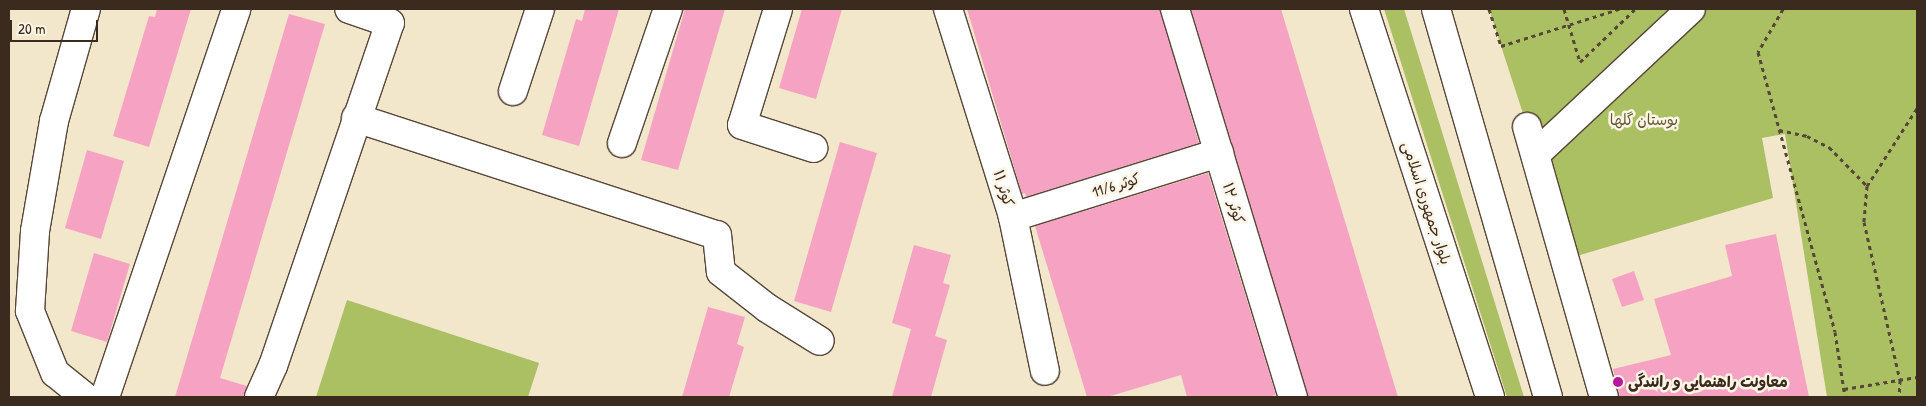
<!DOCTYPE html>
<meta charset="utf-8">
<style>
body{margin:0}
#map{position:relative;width:1926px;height:406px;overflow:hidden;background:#f2e7cb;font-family:"Patrick Hand","Playpen Sans Arabic",sans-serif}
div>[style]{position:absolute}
.green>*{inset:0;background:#abbf63}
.building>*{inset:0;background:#f6a3c3}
.path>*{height:3px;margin-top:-1.5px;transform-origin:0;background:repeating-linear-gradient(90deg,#564638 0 4px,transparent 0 8px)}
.roads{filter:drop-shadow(1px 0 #564638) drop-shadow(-1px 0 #564638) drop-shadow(0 1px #564638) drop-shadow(0 -1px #564638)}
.minor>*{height:28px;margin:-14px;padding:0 14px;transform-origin:14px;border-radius:14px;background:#fff}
.major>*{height:28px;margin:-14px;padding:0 14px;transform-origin:14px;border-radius:14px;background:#fff}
.dots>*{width:14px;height:14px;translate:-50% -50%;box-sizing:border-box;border:2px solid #fcf5e5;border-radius:50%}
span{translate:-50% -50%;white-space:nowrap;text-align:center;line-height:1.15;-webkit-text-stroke:5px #fcf5e5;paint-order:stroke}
.park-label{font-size:15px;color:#5d5733}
.street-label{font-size:15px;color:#3b2a1e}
.poi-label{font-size:15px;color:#3b2a1e;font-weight:700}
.left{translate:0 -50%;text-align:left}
.frame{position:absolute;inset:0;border:10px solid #3b2a1e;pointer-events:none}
.scale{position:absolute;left:10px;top:20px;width:88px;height:22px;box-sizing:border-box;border:2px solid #3b2a1e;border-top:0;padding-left:6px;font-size:15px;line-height:18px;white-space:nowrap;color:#3b2a1e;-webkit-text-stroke:4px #fcf5e5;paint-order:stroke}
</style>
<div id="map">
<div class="green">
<i style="clip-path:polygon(1384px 9px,1404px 9px,1524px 397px,1507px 397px)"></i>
<i style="clip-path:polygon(1489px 9px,1917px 9px,1917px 397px,1827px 397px,1785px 134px,1762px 138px,1773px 198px,1570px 258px)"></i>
<i style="clip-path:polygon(347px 300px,539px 363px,528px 397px,316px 397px)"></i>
</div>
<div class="building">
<i style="clip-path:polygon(157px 9px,191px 9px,149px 147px,113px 136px,149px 16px,155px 17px)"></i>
<i style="clip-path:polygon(585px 9px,619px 9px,579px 146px,542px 135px,576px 19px,582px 21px)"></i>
<i style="clip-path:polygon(685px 9px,725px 9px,678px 170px,641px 160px)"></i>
<i style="clip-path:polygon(802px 9px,842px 9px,816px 99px,779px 88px)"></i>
<i style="clip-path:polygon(967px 9px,1160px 9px,1199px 143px,1026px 197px,1025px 193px,1022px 194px)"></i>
<i style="clip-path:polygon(1191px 9px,1281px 9px,1398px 397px,1308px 397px)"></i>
<i style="clip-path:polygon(289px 14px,325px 24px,220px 378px,247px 386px,244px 397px,175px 397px)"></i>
<i style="clip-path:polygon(840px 142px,877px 153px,831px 312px,794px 301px)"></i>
<i style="clip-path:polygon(87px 150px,124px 161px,101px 239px,65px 228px)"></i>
<i style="clip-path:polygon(1208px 173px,1276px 395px,1268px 397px,1187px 397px,1181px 375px,1107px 397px,1087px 397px,1035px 226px)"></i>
<i style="clip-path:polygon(1776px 234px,1809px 397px,1620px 397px,1613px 369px,1671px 355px,1654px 299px,1732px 276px,1725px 245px)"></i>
<i style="clip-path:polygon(914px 245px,951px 255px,943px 283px,950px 285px,935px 336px,947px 340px,931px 397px,892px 397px,911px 329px,892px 323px)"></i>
<i style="clip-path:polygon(94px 253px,130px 264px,107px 342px,71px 331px)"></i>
<i style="clip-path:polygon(1634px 271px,1644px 300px,1622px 307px,1612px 279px)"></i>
<i style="clip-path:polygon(708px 307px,745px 317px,737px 344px,744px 347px,729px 397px,682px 397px)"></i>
</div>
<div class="path">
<i style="left:1489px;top:9px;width:39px;rotate:72deg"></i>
<i style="left:1501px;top:46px;width:124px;rotate:-17.4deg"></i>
<i style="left:1564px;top:9px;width:55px;rotate:73.2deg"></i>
<i style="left:1580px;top:62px;width:76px;rotate:-43.9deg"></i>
<i style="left:1783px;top:9px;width:50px;rotate:120.2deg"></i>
<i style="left:1758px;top:52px;width:290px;rotate:74.6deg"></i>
<i style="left:1835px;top:332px;width:66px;rotate:81.3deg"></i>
<i style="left:1779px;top:130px;width:29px;rotate:12deg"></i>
<i style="left:1807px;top:136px;width:25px;rotate:27deg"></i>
<i style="left:1829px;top:147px;width:54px;rotate:45.7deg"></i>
<i style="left:1867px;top:186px;width:36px;rotate:95deg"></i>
<i style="left:1864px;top:222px;width:162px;rotate:77.2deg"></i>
<i style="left:1900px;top:380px;width:17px;rotate:93deg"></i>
<i style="left:1867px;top:186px;width:93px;rotate:-57.3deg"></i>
<i style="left:1844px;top:389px;width:74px;rotate:-9.3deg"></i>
</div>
<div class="roads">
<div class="minor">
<i style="left:778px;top:9px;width:121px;rotate:107.2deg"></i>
<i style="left:742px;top:125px;width:75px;rotate:17.9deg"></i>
<i style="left:948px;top:9px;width:218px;rotate:72.6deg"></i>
<i style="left:1013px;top:217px;width:157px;rotate:78.3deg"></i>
<i style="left:1175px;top:9px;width:406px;rotate:73.1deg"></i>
<i style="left:513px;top:91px;width:86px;rotate:-71.8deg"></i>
<i style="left:356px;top:118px;width:379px;rotate:18deg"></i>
<i style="left:717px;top:235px;width:37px;rotate:84deg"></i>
<i style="left:721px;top:272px;width:58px;rotate:38deg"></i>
<i style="left:767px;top:308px;width:62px;rotate:31.9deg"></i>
<i style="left:1527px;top:127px;width:281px;rotate:74.1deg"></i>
<i style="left:622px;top:143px;width:142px;rotate:-71.1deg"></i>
<i style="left:1536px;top:154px;width:212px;rotate:-43.1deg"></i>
<i style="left:1013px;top:217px;width:216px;rotate:-17.3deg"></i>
<i style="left:85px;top:397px;width:38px;rotate:-141deg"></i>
<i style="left:55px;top:373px;width:67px;rotate:-112deg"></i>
<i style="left:30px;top:311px;width:80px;rotate:-86.4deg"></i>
<i style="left:35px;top:231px;width:112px;rotate:-80.2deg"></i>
<i style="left:54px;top:121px;width:116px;rotate:-74.1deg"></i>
<i style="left:105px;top:397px;width:410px;rotate:-71.3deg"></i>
<i style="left:259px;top:397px;width:34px;rotate:-66deg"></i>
<i style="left:273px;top:366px;width:362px;rotate:-71.2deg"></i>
<i style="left:390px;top:23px;width:43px;rotate:-161.1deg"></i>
</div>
<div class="major">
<i style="left:1364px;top:9px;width:408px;rotate:72deg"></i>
<i style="left:1436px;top:9px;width:404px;rotate:73.9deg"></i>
</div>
</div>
<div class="dots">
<i style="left:1618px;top:382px;background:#b5179e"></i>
</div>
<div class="park-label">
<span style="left:1644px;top:120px">بوستان گلها</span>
</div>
<div class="street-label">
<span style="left:1116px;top:185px;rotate:-17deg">کوثر 11/6</span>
<span style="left:1004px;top:188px;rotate:73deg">کوثر ۱۱</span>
<span style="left:1234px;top:203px;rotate:73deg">کوثر ۱۲</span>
<span style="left:1427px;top:203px;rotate:72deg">بلوار جمهوری اسلامی</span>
</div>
<div class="poi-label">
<span class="left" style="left:1628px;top:382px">معاونت راهنمایی و رانندگی</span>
</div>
<div class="frame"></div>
<div class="scale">20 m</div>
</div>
